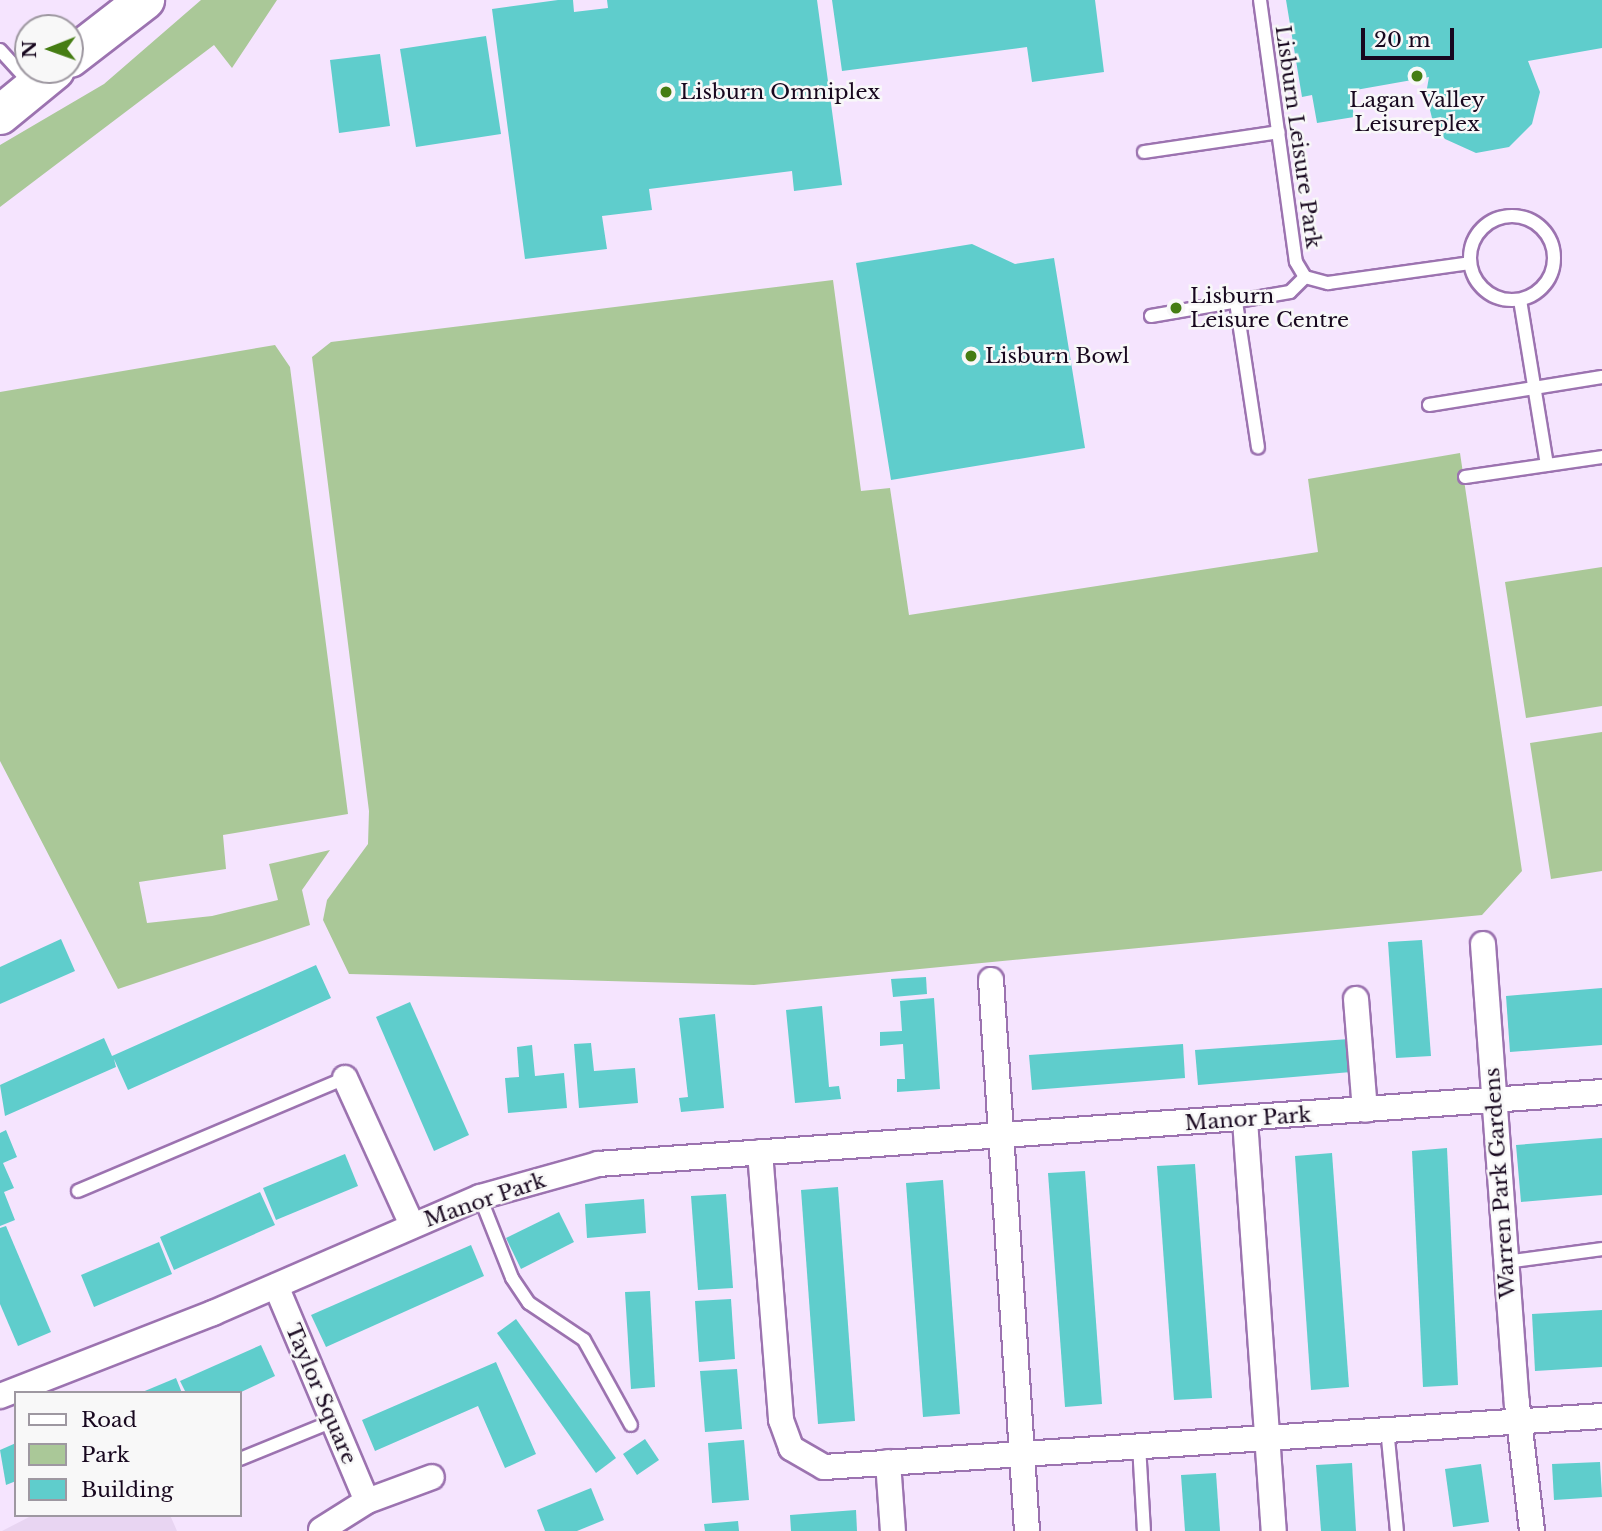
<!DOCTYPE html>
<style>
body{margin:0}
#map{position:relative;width:1602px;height:1531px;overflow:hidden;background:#f5e4fe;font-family:"Libre Baskerville",serif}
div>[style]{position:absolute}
.built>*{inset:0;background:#e8d5f2}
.green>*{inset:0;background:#aac898}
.building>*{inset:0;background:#5fcdcc}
.roads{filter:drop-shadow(2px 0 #9c73b0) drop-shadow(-2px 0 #9c73b0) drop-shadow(0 2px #9c73b0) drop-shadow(0 -2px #9c73b0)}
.lane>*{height:12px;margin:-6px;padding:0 6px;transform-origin:6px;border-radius:6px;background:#fff}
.lane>.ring{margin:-6px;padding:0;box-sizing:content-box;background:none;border:12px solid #fff;border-radius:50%}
.street>*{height:24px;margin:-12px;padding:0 12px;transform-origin:12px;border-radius:12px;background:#fff}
.highway>*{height:38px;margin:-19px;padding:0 19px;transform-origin:19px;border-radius:19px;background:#fff}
.dots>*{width:19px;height:19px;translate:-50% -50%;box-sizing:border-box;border:4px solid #f8f8f8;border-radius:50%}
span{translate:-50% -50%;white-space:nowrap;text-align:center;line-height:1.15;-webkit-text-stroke:5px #f8f8f8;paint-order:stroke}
.poi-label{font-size:21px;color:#18081f}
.left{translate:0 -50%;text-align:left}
.street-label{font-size:21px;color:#18081f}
.legend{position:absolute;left:14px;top:1391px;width:228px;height:126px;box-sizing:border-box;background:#f8f8f8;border:2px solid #9e98a1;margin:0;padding:9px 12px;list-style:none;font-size:21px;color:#18081f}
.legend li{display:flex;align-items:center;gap:14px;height:35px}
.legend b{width:35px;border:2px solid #9e98a1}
.north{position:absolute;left:14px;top:14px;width:70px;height:70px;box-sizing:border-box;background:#f8f8f8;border:2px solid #9e98a1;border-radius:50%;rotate:269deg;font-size:19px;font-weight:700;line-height:28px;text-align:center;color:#18081f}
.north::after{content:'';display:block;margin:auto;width:24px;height:32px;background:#457d13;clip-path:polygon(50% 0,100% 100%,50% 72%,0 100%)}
.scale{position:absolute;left:1361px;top:28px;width:93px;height:32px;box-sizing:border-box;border:4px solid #18081f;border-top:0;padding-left:9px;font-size:21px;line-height:24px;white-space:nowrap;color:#18081f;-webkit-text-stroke:5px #f8f8f8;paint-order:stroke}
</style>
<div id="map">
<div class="built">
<i style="clip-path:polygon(33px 1515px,170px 1515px,177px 1531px,2px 1531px)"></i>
</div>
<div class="green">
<i style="clip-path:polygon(201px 0,277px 0,232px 68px,214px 45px,0 207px,0 145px,104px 84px)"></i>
<i style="clip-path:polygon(833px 280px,861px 491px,890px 488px,909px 615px,1318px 552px,1308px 479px,1460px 453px,1522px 871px,1482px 915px,754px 985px,349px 974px,323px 920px,327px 900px,368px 844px,369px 811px,312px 357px,331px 342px)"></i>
<i style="clip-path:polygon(275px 345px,290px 367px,348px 814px,223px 835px,226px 869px,139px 882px,147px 923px,212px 916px,278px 900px,269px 864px,330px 850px,302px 890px,310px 925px,118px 989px,0 761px,0 392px)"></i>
<i style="clip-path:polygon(1602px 567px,1602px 706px,1526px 718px,1505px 582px)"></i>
<i style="clip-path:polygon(1602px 732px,1602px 871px,1551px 879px,1530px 743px)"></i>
</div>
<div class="building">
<i style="clip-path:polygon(558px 0,573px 0,574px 12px,608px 8px,607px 0,817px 0,842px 185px,794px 191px,792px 171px,649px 189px,652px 210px,602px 216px,607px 249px,525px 259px,492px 9px)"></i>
<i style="clip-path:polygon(832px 0,1095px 0,1104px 72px,1032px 82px,1027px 47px,842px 71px)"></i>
<i style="clip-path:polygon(1286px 0,1602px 0,1602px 48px,1528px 61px,1540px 92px,1532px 124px,1509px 147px,1476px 153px,1445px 139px,1434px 126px,1426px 94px,1429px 77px,1350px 91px,1354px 117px,1317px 123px,1312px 95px,1302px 97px)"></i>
<i style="clip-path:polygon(486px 36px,501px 134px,416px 147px,400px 49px)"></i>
<i style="clip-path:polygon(380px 54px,390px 126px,339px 133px,330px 60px)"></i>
<i style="clip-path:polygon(972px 244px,1015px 264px,1054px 258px,1085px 448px,891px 480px,856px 263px)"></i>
<i style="clip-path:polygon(61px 939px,75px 971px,0 1004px,0 967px)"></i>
<i style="clip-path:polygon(1422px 940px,1431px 1056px,1396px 1058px,1388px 942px)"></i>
<i style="clip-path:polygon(316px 965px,331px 998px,128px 1090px,114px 1059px,116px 1067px,5px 1116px,0 1085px,104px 1038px,112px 1056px)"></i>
<i style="clip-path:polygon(926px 977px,927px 994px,893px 997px,891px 979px)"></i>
<i style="clip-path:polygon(1602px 988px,1602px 1045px,1510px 1052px,1506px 996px)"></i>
<i style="clip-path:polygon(934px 998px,940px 1089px,897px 1092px,897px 1079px,905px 1079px,903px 1044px,880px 1046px,880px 1032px,902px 1031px,900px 1001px)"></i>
<i style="clip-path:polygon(410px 1002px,469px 1135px,434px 1151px,376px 1017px)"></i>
<i style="clip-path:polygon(822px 1006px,829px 1087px,839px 1086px,841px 1099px,795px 1103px,786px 1010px)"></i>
<i style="clip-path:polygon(715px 1014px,724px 1108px,681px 1112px,679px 1098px,688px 1097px,679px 1018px)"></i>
<i style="clip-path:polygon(1349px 1039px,1351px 1072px,1198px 1085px,1195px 1050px)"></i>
<i style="clip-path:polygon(591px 1043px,594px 1071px,635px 1068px,638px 1103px,579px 1108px,574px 1044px)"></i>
<i style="clip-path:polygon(1183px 1044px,1185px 1078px,1032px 1090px,1029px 1055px)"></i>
<i style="clip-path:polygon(532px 1045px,535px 1076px,564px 1073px,567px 1108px,508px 1113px,505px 1078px,519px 1077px,517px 1047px)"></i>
<i style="clip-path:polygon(6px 1130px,17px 1157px,3px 1163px,14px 1188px,4px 1192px,15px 1220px,0 1226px,0 1133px)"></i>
<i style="clip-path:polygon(1602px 1138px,1602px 1195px,1521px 1202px,1516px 1145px)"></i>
<i style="clip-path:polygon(1447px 1148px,1458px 1385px,1423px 1387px,1412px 1151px)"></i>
<i style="clip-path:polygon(1332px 1153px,1349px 1387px,1311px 1390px,1295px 1156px)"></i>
<i style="clip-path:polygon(345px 1154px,358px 1186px,276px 1220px,263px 1188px)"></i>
<i style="clip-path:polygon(1195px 1164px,1212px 1398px,1174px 1400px,1157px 1166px)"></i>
<i style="clip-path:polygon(1085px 1171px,1102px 1404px,1065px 1407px,1048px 1173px)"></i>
<i style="clip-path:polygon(943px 1180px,960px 1414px,923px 1417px,906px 1183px)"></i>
<i style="clip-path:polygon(838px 1187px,855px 1421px,818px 1424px,801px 1190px)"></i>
<i style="clip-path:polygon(260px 1192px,275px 1225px,174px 1270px,160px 1237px)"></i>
<i style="clip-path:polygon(726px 1194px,733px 1288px,698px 1290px,691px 1196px)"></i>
<i style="clip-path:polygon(644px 1199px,646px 1233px,587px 1238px,585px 1204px)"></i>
<i style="clip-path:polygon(559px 1212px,574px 1242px,521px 1269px,506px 1238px)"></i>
<i style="clip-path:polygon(6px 1226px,51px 1332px,18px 1346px,0 1304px,0 1228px)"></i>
<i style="clip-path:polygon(159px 1242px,172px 1274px,94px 1307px,81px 1275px)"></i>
<i style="clip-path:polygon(471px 1245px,484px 1276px,326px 1347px,311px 1315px)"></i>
<i style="clip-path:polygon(650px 1291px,655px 1387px,631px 1389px,625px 1292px)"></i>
<i style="clip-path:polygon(731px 1299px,735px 1359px,699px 1362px,695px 1301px)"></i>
<i style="clip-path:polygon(1602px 1310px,1602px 1367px,1535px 1371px,1532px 1314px)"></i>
<i style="clip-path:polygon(516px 1319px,616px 1458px,596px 1473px,497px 1333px)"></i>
<i style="clip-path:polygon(261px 1345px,275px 1376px,239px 1393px,186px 1393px,180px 1381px)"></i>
<i style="clip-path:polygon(496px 1362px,536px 1454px,505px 1468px,478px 1406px,375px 1451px,362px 1420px)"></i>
<i style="clip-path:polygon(737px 1369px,742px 1429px,705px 1432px,700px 1371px)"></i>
<i style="clip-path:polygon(176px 1378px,182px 1393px,140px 1393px)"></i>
<i style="clip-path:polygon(645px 1439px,659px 1460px,637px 1475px,623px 1454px)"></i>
<i style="clip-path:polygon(744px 1440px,749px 1500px,712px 1503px,708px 1443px)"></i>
<i style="clip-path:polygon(16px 1443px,16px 1481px,6px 1485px,0 1450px)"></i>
<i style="clip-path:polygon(1600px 1462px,1602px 1497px,1554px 1500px,1552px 1464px)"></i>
<i style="clip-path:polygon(1352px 1463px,1356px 1531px,1321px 1531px,1316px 1465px)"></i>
<i style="clip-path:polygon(1481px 1464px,1489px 1522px,1453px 1527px,1445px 1469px)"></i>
<i style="clip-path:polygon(1216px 1473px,1220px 1531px,1185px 1531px,1181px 1475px)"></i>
<i style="clip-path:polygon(591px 1488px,604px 1520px,577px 1531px,545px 1531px,537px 1510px)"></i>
<i style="clip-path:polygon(856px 1510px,857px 1531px,791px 1531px,790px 1515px)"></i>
<i style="clip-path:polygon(738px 1521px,739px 1531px,705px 1531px,704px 1524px)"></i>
</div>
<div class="roads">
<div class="lane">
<i style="left:1260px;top:0;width:264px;rotate:82.2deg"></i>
<i style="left:1296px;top:262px;width:17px;rotate:59deg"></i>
<i style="left:1305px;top:277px;width:24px;rotate:15deg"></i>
<i style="left:1328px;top:283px;width:143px;rotate:-8deg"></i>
<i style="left:0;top:50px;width:46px;rotate:47.6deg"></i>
<i style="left:1144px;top:152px;width:136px;rotate:-8.4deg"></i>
<i class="ring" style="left:1470px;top:216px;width:72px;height:72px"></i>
<i style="left:1520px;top:300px;width:167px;rotate:80.7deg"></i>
<i style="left:1236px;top:302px;width:147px;rotate:81.4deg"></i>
<i style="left:1151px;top:316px;width:141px;rotate:-9.8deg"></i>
<i style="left:1290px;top:292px;width:21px;rotate:-45deg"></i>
<i style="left:1429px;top:405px;width:175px;rotate:-9.2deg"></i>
<i style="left:1465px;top:477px;width:138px;rotate:-8.3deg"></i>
<i style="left:78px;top:1191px;width:290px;rotate:-22.9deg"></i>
<i style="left:480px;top:1197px;width:87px;rotate:68.4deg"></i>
<i style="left:512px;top:1278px;width:30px;rotate:56deg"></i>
<i style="left:529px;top:1303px;width:66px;rotate:33.9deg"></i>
<i style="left:584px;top:1340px;width:97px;rotate:61.1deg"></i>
<i style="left:1506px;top:1262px;width:97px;rotate:-7.7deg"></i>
<i style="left:1387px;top:1428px;width:103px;rotate:84.5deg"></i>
<i style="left:1139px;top:1445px;width:86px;rotate:86.7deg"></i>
<i style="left:240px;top:1459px;width:100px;rotate:-22.2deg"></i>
</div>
<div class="street">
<i style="left:1483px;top:944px;width:460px;rotate:85.8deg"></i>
<i style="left:1517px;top:1403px;width:129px;rotate:83.3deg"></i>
<i style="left:991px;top:980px;width:552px;rotate:86.26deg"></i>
<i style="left:1356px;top:999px;width:111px;rotate:85.4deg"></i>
<i style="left:345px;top:1078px;width:162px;rotate:65.5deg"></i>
<i style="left:1245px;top:1120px;width:412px;rotate:86deg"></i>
<i style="left:760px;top:1152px;width:269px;rotate:85.5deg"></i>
<i style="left:781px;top:1420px;width:30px;rotate:70deg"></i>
<i style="left:791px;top:1448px;width:38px;rotate:30deg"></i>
<i style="left:824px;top:1467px;width:780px;rotate:-3.75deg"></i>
<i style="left:276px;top:1286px;width:233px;rotate:67.1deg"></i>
<i style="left:0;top:1396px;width:229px;rotate:-21.3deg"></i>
<i style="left:213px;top:1313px;width:291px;rotate:-23.5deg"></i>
<i style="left:480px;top:1197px;width:123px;rotate:-15.6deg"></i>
<i style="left:598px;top:1164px;width:1007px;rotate:-4.1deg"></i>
<i style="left:888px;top:1462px;width:69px;rotate:85.9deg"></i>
<i style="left:321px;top:1530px;width:54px;rotate:-32.2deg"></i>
<i style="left:367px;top:1501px;width:69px;rotate:-20.3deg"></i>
</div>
<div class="highway">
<i style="left:70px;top:58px;width:95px;rotate:-37.7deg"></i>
<i style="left:0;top:115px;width:71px;rotate:-39.3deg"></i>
</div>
</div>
<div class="dots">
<i style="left:1417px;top:76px;background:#457d13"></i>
<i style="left:666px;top:92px;background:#457d13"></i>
<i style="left:1176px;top:308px;background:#457d13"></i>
<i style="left:971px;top:356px;background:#457d13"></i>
</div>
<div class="poi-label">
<span class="left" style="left:680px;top:92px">Lisburn Omniplex</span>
<span style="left:1417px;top:112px">Lagan Valley<br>Leisureplex</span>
<span class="left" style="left:1190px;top:308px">Lisburn<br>Leisure Centre</span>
<span class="left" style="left:985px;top:356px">Lisburn Bowl</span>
</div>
<div class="street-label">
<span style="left:1298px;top:137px;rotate:82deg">Lisburn Leisure Park</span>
<span style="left:1248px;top:1119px;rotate:-4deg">Manor Park</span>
<span style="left:1500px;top:1183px;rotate:-94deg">Warren Park Gardens</span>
<span style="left:485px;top:1200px;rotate:-19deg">Manor Park</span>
<span style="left:321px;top:1394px;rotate:67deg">Taylor Square</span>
</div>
<ul class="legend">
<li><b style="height:9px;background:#fff"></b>Road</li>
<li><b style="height:19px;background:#aac898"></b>Park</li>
<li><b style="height:19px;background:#5fcdcc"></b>Building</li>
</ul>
<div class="north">N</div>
<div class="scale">20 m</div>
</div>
